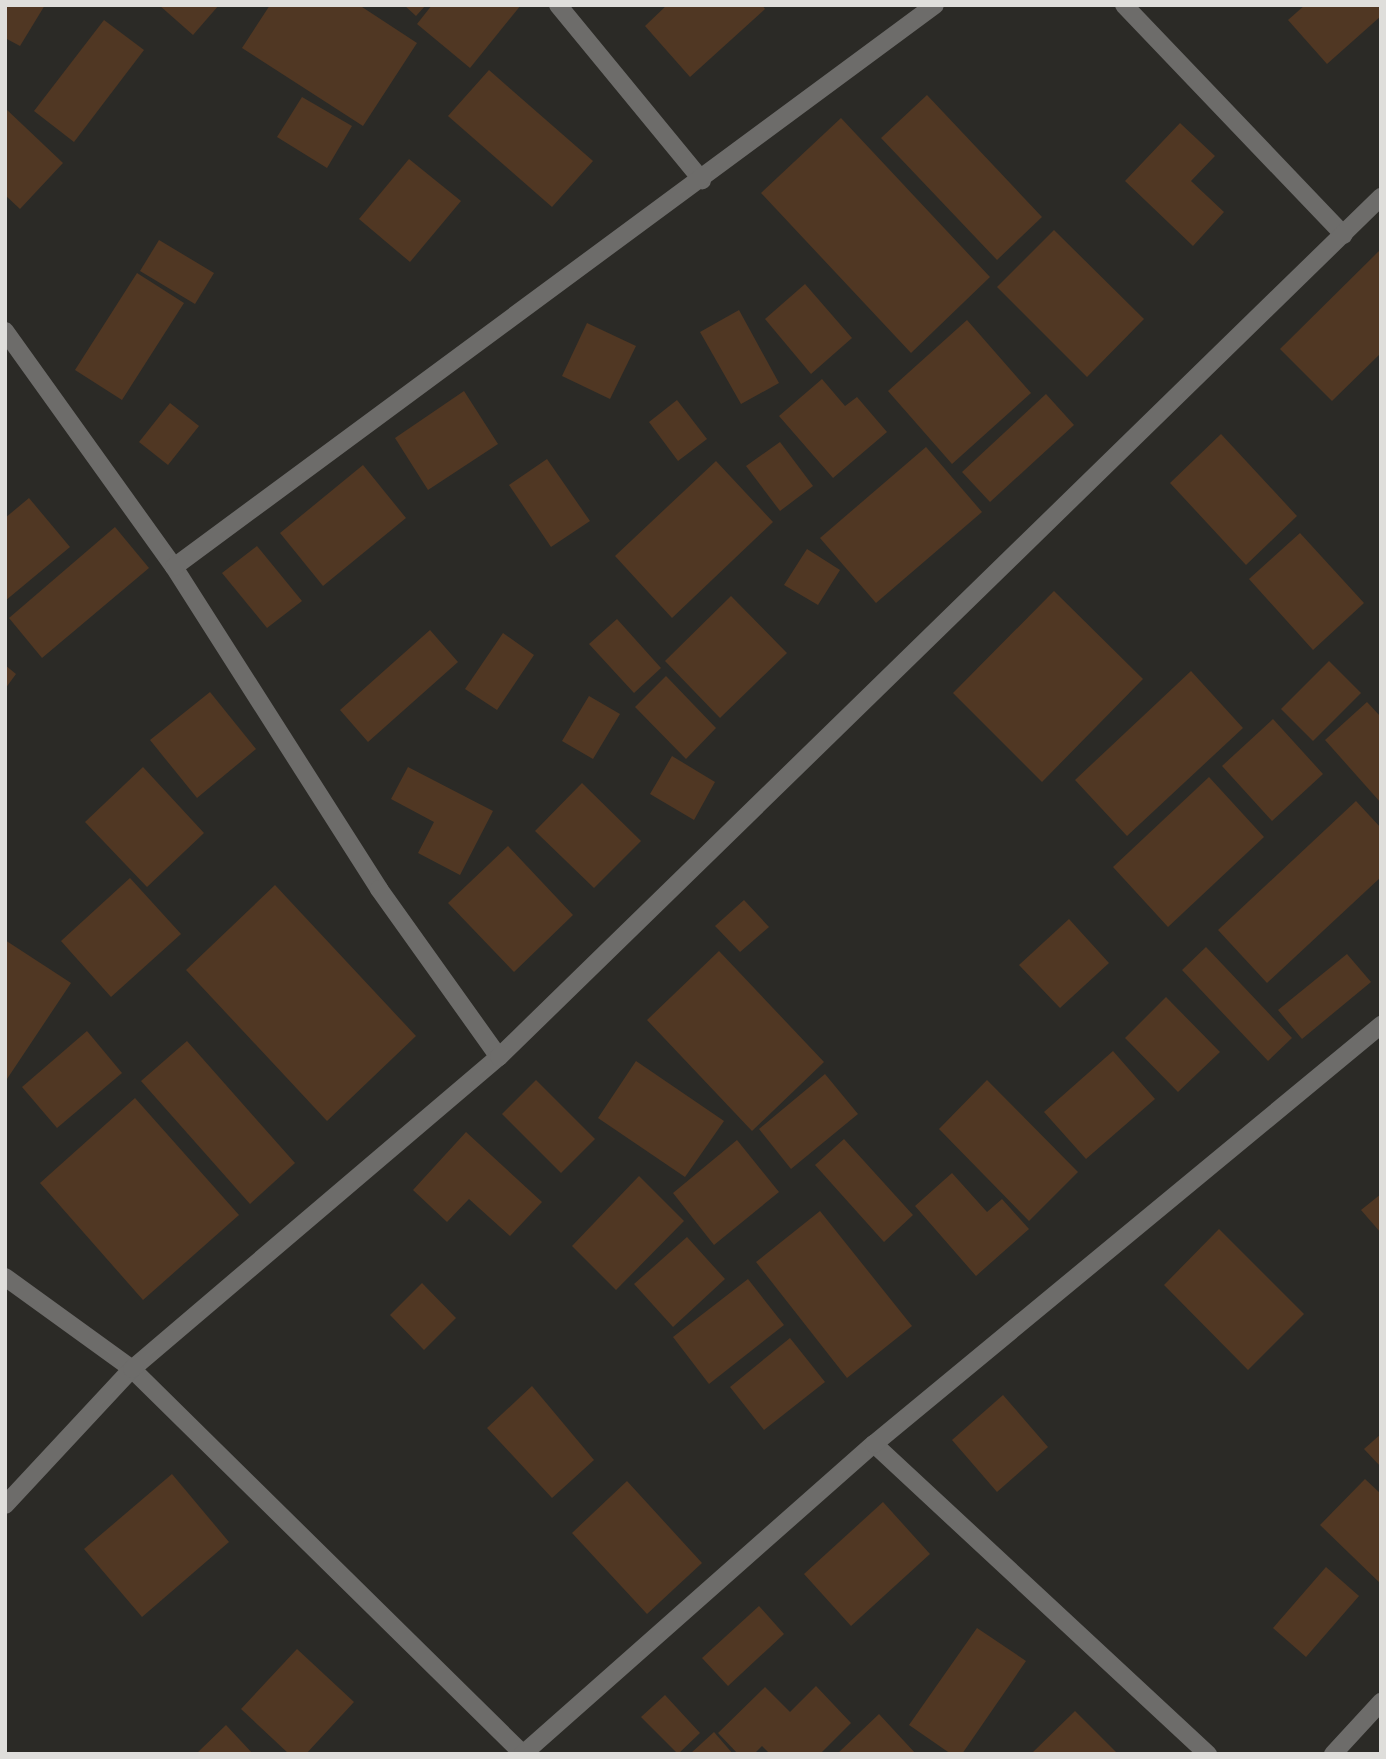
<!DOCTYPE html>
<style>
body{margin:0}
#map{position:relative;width:1386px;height:1759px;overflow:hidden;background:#2b2a26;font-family:Poppins,sans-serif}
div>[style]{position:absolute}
.building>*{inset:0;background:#503723}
.minor>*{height:18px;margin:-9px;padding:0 9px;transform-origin:9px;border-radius:9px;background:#6d6c6a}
span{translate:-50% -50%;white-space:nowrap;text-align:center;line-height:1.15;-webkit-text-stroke:5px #131211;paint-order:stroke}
.frame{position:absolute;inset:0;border:7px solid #dfdedb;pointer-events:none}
</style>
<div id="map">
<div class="building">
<i style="clip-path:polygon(5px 5px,45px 5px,20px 46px,5px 38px)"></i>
<i style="clip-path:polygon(159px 5px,219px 5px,193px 35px)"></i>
<i style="clip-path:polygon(270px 5px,359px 5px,417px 43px,363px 126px,242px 48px)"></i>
<i style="clip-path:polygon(404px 5px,426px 5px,416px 16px)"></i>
<i style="clip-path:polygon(432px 5px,521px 5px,470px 68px,417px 24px)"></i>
<i style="clip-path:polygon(667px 5px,762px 5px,765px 9px,690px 77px,645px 26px)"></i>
<i style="clip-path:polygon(1305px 5px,1381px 5px,1381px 16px,1327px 64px,1288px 20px)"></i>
<i style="clip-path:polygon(104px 20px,144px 50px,74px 142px,34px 111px)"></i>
<i style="clip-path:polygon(489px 70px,593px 161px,552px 207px,448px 116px)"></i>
<i style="clip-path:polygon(927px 95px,1042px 217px,997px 260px,881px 138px)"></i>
<i style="clip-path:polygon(302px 97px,352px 126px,327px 168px,277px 137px)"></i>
<i style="clip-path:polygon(5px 108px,63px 163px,20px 209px,5px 195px)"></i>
<i style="clip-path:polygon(841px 118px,990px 277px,911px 353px,761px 193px)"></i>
<i style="clip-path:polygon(1180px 123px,1215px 156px,1191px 181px,1224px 212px,1193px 246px,1125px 181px)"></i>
<i style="clip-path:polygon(409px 159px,461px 201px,410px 262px,359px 219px)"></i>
<i style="clip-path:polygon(1054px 230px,1144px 319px,1087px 377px,997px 287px)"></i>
<i style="clip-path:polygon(159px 240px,214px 273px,195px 304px,140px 271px)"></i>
<i style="clip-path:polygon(1381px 249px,1381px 353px,1332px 401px,1280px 349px)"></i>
<i style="clip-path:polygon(137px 273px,184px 303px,122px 400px,75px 370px)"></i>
<i style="clip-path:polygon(805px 284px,852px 338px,811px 374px,765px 319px)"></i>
<i style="clip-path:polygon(739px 310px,779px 383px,741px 404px,700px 332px)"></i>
<i style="clip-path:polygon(967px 320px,1031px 393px,952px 464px,888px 391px)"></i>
<i style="clip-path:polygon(587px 323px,636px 346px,610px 399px,562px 376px)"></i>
<i style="clip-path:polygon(822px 379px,845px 406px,857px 397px,887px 432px,833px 478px,779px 416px)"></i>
<i style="clip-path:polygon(464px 391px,498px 444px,428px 490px,395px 438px)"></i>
<i style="clip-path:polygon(1046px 394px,1074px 425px,990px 502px,962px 472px)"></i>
<i style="clip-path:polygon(677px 400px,707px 439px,678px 461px,649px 422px)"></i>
<i style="clip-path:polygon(170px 403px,199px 426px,168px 465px,139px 442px)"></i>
<i style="clip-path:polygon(1221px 434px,1297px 516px,1246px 565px,1170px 483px)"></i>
<i style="clip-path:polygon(780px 442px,813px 486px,780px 511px,746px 466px)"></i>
<i style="clip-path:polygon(926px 447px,982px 512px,876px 603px,820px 538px)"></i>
<i style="clip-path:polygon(547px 459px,590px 521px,551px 547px,509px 485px)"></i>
<i style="clip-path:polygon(716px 461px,773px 522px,672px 618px,615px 556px)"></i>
<i style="clip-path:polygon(363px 465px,406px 518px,323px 586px,280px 533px)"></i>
<i style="clip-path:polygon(29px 498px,70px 547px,5px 601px,5px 518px)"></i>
<i style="clip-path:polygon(115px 527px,149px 568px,42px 658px,9px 618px)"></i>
<i style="clip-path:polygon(1300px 533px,1364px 603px,1313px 650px,1249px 579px)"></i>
<i style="clip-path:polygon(257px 546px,302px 601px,267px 628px,222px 573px)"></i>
<i style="clip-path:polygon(807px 549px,840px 570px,818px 605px,784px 585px)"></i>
<i style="clip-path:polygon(1054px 591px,1143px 679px,1042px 782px,953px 693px)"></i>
<i style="clip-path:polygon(731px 596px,787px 653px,720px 718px,665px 661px)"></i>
<i style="clip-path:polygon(617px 619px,661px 668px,634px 693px,589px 644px)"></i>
<i style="clip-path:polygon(430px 630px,458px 662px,368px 742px,340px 710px)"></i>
<i style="clip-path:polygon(503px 633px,534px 655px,497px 710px,465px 689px)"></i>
<i style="clip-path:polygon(1329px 661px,1361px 693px,1313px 741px,1281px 709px)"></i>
<i style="clip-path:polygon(5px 665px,16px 674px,5px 689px)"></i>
<i style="clip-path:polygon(1191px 671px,1243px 728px,1127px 836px,1075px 780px)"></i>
<i style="clip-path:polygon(666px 676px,716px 728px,686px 759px,635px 707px)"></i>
<i style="clip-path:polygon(210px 692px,256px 749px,197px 798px,150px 740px)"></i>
<i style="clip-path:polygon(589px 696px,620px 714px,593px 759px,562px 741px)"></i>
<i style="clip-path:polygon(1367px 702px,1381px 717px,1381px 803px,1325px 740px)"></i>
<i style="clip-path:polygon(1273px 719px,1323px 774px,1272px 821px,1222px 766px)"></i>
<i style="clip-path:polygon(672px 756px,715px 782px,694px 820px,650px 794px)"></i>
<i style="clip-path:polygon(143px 767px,204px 833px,147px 887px,85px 822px)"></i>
<i style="clip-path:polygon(408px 767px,493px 811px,460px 875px,418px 853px,434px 822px,391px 799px)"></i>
<i style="clip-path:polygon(1209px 777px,1264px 837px,1168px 927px,1113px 867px)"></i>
<i style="clip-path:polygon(582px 783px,641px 841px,594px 888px,535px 831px)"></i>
<i style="clip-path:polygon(1356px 801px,1381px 828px,1381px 877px,1267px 983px,1218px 930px)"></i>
<i style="clip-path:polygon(508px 846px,573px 915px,514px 972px,448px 903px)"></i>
<i style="clip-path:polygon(130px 878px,181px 934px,111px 997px,61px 941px)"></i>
<i style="clip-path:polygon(275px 885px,416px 1036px,327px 1121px,186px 970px)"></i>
<i style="clip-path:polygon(744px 900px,769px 927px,740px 952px,715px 926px)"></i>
<i style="clip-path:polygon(1069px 919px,1109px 963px,1060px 1008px,1019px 965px)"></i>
<i style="clip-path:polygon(5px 940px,71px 983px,5px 1082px)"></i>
<i style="clip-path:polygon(1206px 947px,1292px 1038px,1268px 1061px,1182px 970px)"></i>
<i style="clip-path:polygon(719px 951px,824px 1062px,752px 1131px,647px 1020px)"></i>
<i style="clip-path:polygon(1347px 954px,1371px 982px,1302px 1039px,1278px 1010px)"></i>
<i style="clip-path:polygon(1166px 997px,1220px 1052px,1178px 1092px,1125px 1038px)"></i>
<i style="clip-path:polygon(87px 1031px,122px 1073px,57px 1128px,22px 1087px)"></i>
<i style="clip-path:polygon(187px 1041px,295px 1163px,250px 1204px,141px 1081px)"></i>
<i style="clip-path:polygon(1113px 1051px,1155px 1099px,1086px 1159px,1044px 1112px)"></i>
<i style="clip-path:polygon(636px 1061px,724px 1121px,685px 1177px,598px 1118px)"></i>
<i style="clip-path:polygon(825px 1074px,858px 1114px,791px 1169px,759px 1129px)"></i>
<i style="clip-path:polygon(536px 1080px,595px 1139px,561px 1173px,502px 1114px)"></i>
<i style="clip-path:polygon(987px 1080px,1078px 1172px,1029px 1221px,939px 1129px)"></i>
<i style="clip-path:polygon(135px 1098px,239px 1215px,143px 1300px,40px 1183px)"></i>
<i style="clip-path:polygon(466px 1132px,542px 1202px,510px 1236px,469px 1199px,447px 1222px,413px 1190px)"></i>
<i style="clip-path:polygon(844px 1139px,913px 1215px,884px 1242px,815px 1165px)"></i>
<i style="clip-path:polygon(737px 1140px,779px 1192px,714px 1245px,673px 1193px)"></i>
<i style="clip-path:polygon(952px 1173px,987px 1212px,1002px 1199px,1029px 1229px,976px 1276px,915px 1206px)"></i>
<i style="clip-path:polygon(639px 1176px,684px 1221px,616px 1290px,572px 1246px)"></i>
<i style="clip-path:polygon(1381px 1194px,1381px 1233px,1361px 1210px)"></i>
<i style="clip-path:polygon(820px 1211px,912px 1326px,847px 1378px,756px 1262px)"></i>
<i style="clip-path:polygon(1219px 1229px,1304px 1314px,1248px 1370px,1164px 1285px)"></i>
<i style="clip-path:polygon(687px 1237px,725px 1279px,673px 1327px,634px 1284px)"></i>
<i style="clip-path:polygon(748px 1279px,784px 1325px,709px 1384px,673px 1337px)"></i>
<i style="clip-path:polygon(422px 1283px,456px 1318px,424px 1350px,390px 1315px)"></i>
<i style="clip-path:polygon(790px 1338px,825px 1382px,764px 1430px,730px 1387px)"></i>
<i style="clip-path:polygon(532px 1386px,594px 1460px,552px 1498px,487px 1428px)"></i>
<i style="clip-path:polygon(1003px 1395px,1048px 1447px,997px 1492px,952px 1440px)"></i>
<i style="clip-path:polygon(1381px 1434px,1381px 1467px,1364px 1449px)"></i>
<i style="clip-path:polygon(172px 1474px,229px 1542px,142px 1617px,84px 1549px)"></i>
<i style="clip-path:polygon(1365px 1479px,1381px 1494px,1381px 1584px,1320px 1525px)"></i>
<i style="clip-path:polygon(627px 1481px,702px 1563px,647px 1614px,572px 1533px)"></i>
<i style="clip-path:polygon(883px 1502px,930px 1554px,851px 1626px,804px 1574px)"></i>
<i style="clip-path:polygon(1326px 1567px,1359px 1596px,1306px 1657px,1273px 1628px)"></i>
<i style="clip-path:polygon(759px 1606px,784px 1634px,728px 1686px,702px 1658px)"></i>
<i style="clip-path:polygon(977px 1628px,1026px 1661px,962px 1754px,951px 1754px,909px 1725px)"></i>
<i style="clip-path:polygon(297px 1649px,354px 1702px,306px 1754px,289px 1754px,241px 1709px)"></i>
<i style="clip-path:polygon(816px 1686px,851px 1723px,820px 1754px,770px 1754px,762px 1746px,754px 1754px,738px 1754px,718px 1733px,765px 1687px,790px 1712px)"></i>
<i style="clip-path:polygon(665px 1695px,700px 1733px,678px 1754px,641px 1717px)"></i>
<i style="clip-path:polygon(1075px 1711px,1118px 1754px,1031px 1754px)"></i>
<i style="clip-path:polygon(879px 1714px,916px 1754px,837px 1754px)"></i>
<i style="clip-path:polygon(226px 1725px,253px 1754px,196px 1754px)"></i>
<i style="clip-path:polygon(714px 1732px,733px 1754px,690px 1754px)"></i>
</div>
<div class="minor">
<i style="left:558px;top:5px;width:227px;rotate:50.6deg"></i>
<i style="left:1124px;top:5px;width:318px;rotate:46.3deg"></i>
<i style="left:5px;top:331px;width:290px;rotate:54.4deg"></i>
<i style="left:174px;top:567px;width:382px;rotate:57.5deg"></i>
<i style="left:379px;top:889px;width:206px;rotate:54.5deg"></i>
<i style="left:174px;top:567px;width:946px;rotate:-36.45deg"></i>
<i style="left:5px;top:1277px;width:157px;rotate:35.9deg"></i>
<i style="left:132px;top:1369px;width:549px;rotate:44.56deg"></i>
<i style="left:874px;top:1444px;width:456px;rotate:42.9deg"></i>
<i style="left:5px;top:1505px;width:186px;rotate:-47deg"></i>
<i style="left:132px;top:1369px;width:482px;rotate:-40.4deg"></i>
<i style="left:499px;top:1057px;width:1232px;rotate:-44.28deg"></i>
<i style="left:523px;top:1754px;width:468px;rotate:-41.5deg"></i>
<i style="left:874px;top:1444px;width:658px;rotate:-39.57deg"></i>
<i style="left:1333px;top:1754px;width:71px;rotate:-47.3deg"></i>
</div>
<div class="frame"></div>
</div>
